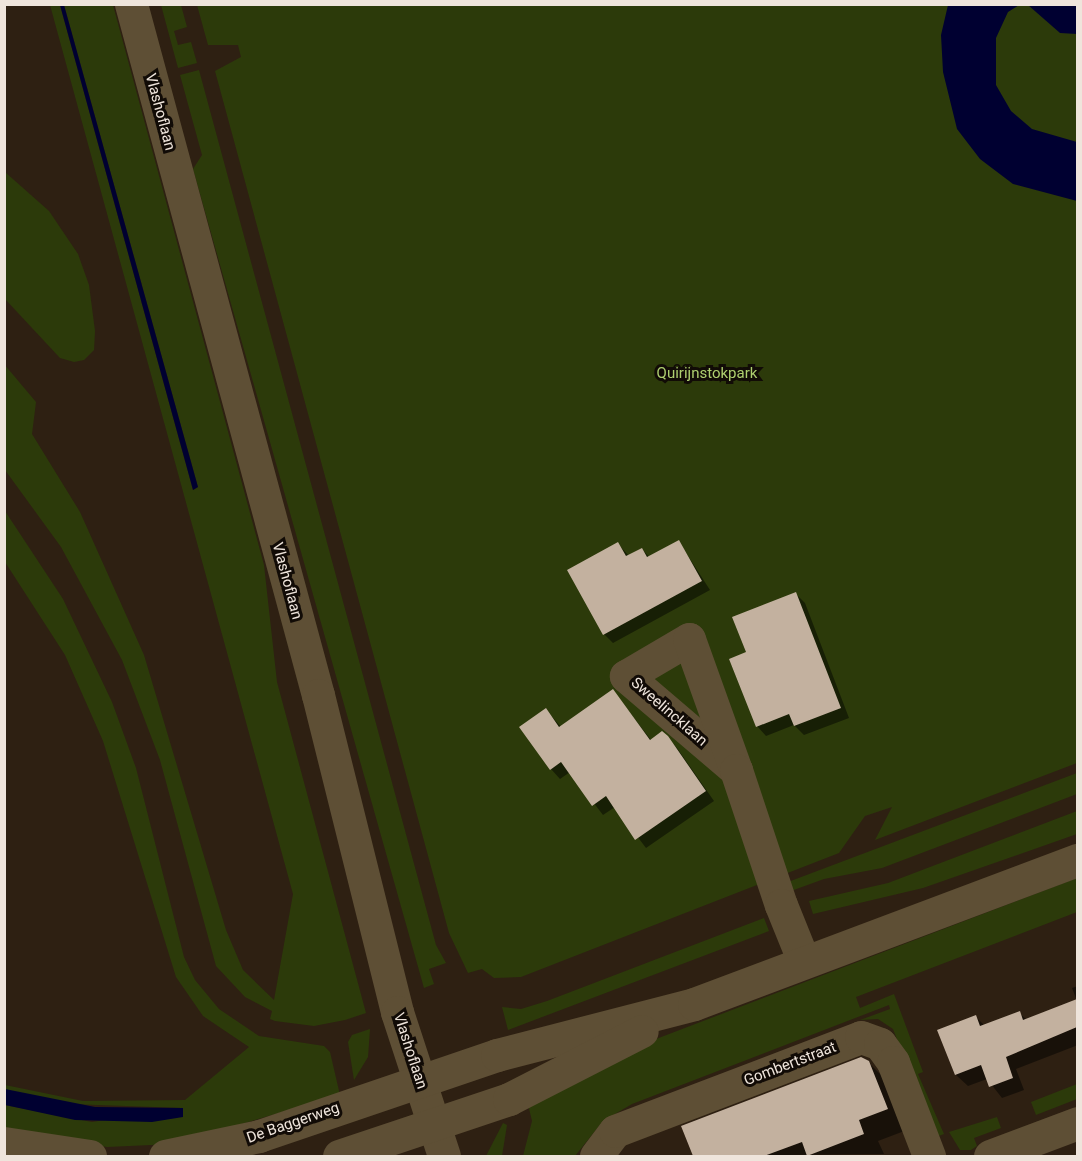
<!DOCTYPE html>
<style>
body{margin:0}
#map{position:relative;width:1082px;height:1161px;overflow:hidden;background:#2e2012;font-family:Roboto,sans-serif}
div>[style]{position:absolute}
.green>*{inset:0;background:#2c3a0a}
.water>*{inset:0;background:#000031}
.shadow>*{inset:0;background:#0007}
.building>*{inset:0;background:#c3b19f}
.minor>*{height:33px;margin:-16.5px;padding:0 16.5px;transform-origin:16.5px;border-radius:16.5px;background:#5e4f35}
span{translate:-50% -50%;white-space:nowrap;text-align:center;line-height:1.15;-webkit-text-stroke:6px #110b06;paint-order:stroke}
.street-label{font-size:15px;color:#efe5dc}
.park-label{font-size:15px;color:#aecf6f}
.frame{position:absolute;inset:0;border:6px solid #efe5dc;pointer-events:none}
</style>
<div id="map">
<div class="green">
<i style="clip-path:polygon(50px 5px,60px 5px,193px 490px,198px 487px,64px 5px,113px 5px,264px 565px,277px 682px,366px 1013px,345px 1020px,314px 1026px,275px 1021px,270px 1019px,272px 1011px,245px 997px,216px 966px,160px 760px,122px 660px,61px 547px,5px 470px,4px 364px,36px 402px,32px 434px,80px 512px,144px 655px,226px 930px,243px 970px,274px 1000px,293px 894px)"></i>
<i style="clip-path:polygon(161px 5px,181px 5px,187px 27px,174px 31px,178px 45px,191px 42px,197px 63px,178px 68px)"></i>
<i style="clip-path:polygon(197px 5px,1077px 5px,1077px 763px,875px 840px,892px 807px,865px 816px,839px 853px,521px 977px,494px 978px,482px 969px,468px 973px,449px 933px,215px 71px,241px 57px,238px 45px,208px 45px)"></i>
<i style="clip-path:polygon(199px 70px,436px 945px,446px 963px,429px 969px,434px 984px,424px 988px,193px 169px,202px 155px,180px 75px)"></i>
<i style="clip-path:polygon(5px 172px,49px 211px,78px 254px,89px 285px,95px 331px,94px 350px,84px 360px,74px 362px,60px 358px,5px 299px)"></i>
<i style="clip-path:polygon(5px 511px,63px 599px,112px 702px,136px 768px,184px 957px,195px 980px,219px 1009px,259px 1036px,324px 1046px,330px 1052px,340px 1095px,173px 1144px,107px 1147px,5px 1129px,5px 1105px,92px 1122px,183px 1108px,69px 1104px,16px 1093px,5px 1089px,5px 1085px,83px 1101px,185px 1100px,249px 1047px,203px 1016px,176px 977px,103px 741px,65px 655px,5px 562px)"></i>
<i style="clip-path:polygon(1077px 773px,1077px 794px,882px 868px,824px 879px,791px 891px,788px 882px)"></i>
<i style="clip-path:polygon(1077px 811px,1077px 834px,923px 888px,813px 914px,809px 901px,888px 883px)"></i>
<i style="clip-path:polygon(1077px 878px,1077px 912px,856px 997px,860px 1008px,894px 994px,923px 1072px,918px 1074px,944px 1134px,936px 1137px,934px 1134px,893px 1029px,878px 1019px,860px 1020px,890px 1009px,889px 1005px,632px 1104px,603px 1121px,575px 1156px,523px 1156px,532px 1121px,527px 1100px,575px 1070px)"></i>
<i style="clip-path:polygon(764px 918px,769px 931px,508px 1030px,502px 1007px,521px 1009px,547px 1001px)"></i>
<i style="clip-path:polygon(370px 1029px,368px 1057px,354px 1080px,348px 1042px,352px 1035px)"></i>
<i style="clip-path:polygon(1077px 1084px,1077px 1099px,1036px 1115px,1031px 1102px)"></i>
<i style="clip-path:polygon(997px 1117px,1001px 1128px,974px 1138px,977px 1146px,971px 1150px,960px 1150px,949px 1132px)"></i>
<i style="clip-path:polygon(503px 1123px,507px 1125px,502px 1156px,486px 1156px)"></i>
</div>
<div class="water">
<i style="clip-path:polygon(60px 5px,64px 5px,198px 487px,193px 490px)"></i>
<i style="clip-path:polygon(948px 5px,1019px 5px,1008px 12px,996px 38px,996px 85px,1011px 111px,1032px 129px,1077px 142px,1077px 201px,1013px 184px,980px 159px,957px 129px,943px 72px,941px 35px)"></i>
<i style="clip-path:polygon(1028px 5px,1077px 5px,1077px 34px,1060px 33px)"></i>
<i style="clip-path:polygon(5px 1089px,95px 1107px,183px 1108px,183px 1117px,152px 1122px,75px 1120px,5px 1105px)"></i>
</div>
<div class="shadow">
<i style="clip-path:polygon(679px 542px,710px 590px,613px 643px,604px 634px,618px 544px,629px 556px,642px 549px,650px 558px)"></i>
<i style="clip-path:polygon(796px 594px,805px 603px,849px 718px,804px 735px,794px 725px,766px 736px,757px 726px,748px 653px)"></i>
<i style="clip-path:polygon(613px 691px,651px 740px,667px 737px,677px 748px,714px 801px,646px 848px,615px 807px,603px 815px,570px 772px,560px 779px,551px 769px,546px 710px,561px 727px)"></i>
<i style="clip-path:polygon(1078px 986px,1078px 1045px,1016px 1069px,1024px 1090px,1002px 1098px,987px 1079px,968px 1086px,956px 1075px,976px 1017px,985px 1026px,1019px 1013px,1027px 1020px,1077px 1001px,1072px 988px)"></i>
<i style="clip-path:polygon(867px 1061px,888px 1082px,907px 1130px,878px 1141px,884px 1154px,695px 1156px,683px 1127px)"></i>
</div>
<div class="building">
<i style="clip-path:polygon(679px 540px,702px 581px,603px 635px,567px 570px,618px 542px,626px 556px,642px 548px,647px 557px)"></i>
<i style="clip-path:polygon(796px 592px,841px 708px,794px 726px,789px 714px,756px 727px,729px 659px,746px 652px,732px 617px)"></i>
<i style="clip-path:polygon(613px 689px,650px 740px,662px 731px,668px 736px,706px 791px,635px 840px,606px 796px,592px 806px,561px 762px,550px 770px,519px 727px,546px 708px,559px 727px)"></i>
<i style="clip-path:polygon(1077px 999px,1077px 1027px,1006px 1057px,1013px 1078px,989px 1087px,981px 1065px,955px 1075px,937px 1030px,976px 1015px,980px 1026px,1020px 1011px,1023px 1020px)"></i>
<i style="clip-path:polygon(861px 1057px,869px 1061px,888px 1109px,859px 1120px,864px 1134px,807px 1156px,802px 1142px,764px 1156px,693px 1156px,681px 1126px)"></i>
</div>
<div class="minor">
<i style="left:131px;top:4px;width:716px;rotate:74.86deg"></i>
<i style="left:318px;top:695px;width:327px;rotate:76deg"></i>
<i style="left:397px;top:1012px;width:151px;rotate:71.9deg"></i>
<i style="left:736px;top:770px;width:145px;rotate:-139.5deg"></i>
<i style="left:626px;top:676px;width:73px;rotate:-30.4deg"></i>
<i style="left:689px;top:639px;width:139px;rotate:70.3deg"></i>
<i style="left:736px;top:770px;width:142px;rotate:71.6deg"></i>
<i style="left:781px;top:905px;width:61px;rotate:68deg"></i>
<i style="left:4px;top:1143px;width:87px;rotate:8.6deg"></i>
<i style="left:165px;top:1156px;width:96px;rotate:-12deg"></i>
<i style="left:259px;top:1136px;width:251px;rotate:-18.8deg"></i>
<i style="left:497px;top:1055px;width:203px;rotate:-14.5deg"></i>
<i style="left:694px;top:1004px;width:410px;rotate:-20.6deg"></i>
<i style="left:339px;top:1156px;width:179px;rotate:-18.5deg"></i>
<i style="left:509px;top:1099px;width:149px;rotate:-27.1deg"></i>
<i style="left:596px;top:1156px;width:31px;rotate:-53deg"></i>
<i style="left:615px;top:1131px;width:263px;rotate:-20.9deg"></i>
<i style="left:861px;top:1037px;width:20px;rotate:20deg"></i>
<i style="left:880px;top:1044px;width:22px;rotate:54deg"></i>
<i style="left:893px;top:1062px;width:101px;rotate:69deg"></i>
<i style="left:990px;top:1156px;width:94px;rotate:-20.6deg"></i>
</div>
<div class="street-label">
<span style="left:160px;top:112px;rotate:75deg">Vlashoflaan</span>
<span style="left:287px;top:581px;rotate:75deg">Vlashoflaan</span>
<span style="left:669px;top:712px;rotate:41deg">Sweelincklaan</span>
<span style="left:410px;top:1051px;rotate:72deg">Vlashoflaan</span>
<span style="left:790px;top:1064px;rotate:-21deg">Gombertstraat</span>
<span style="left:293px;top:1123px;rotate:-19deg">De Baggerweg</span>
</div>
<div class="park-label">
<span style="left:707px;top:374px">Quirijnstokpark</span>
</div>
<div class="frame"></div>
</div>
